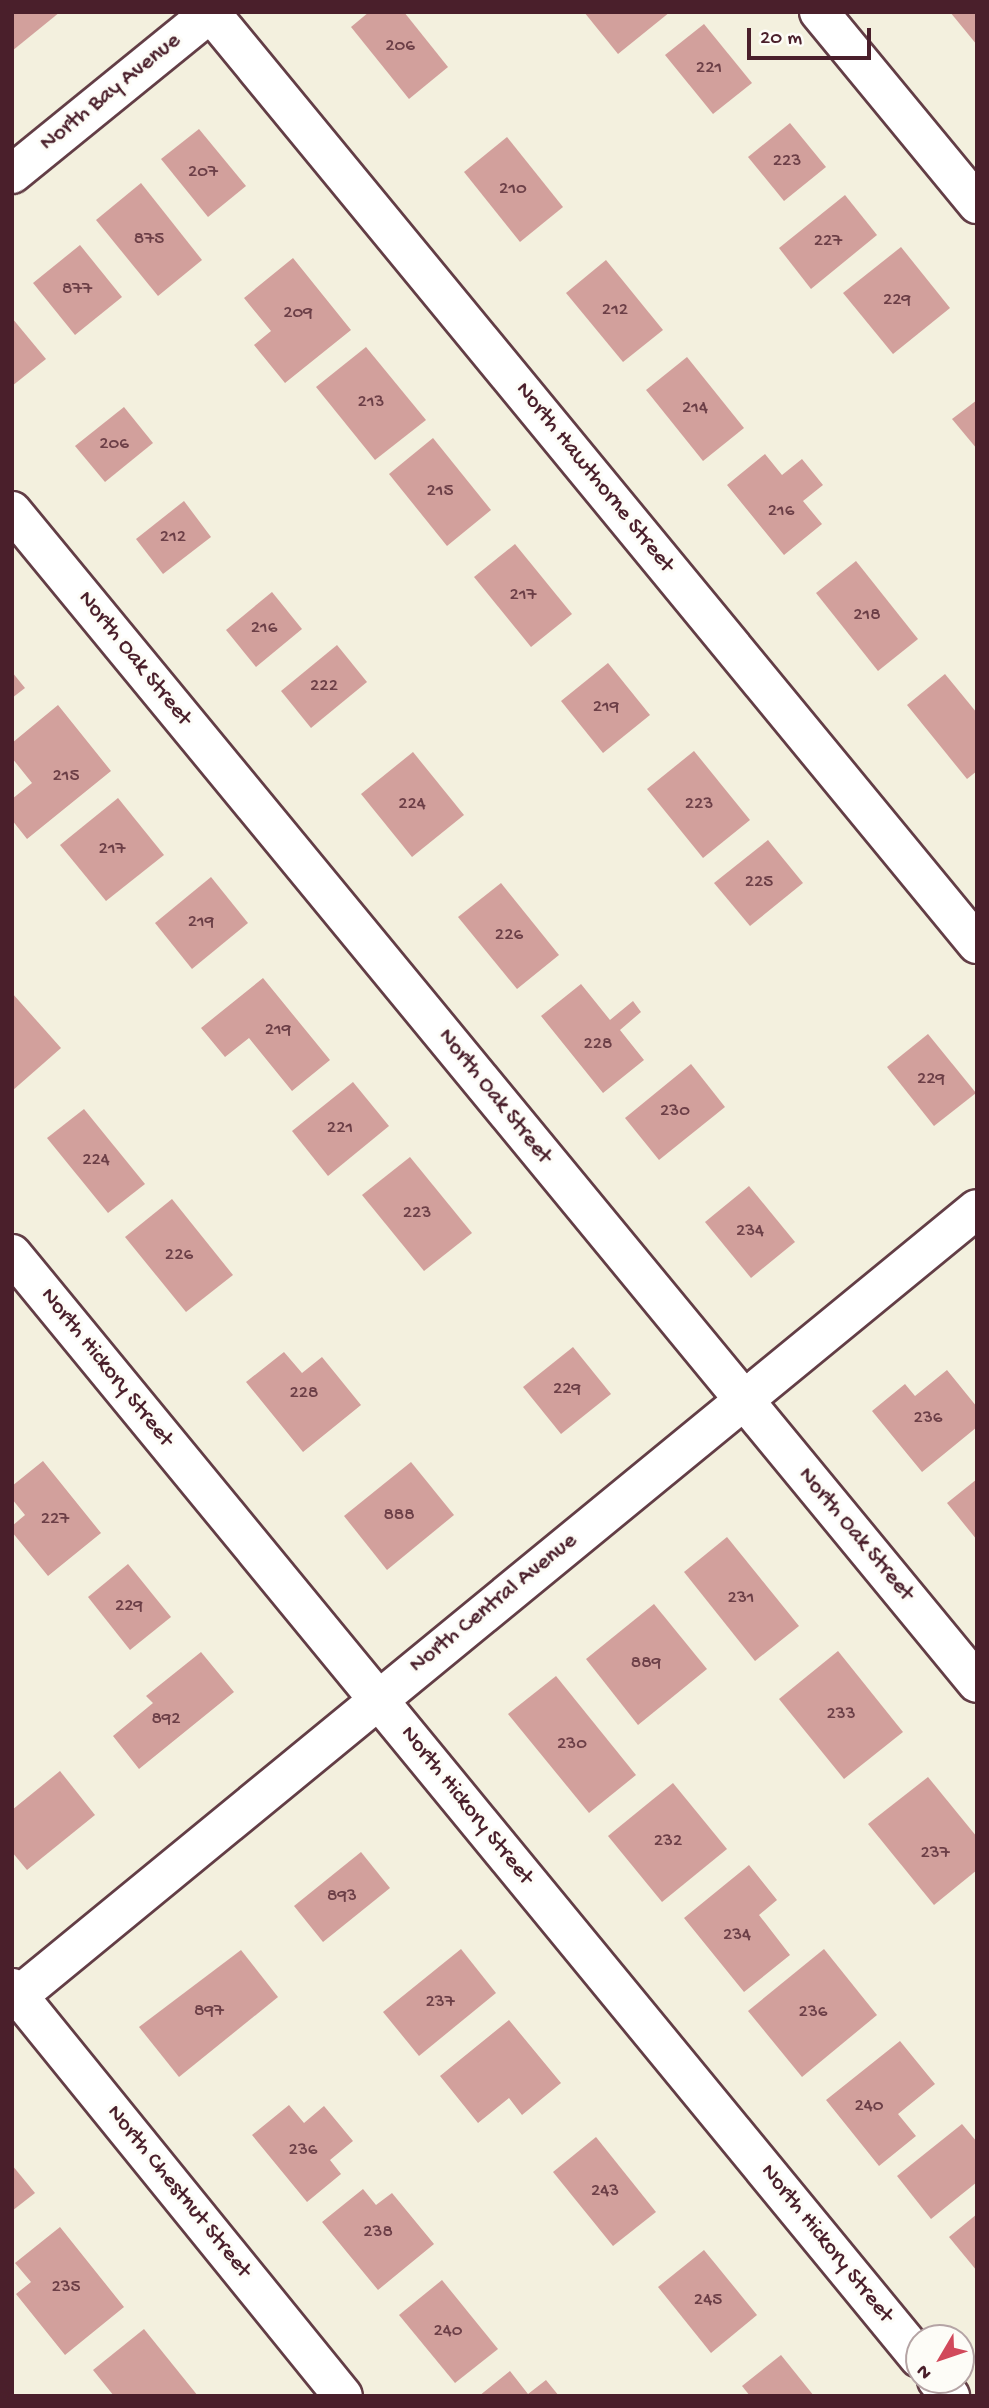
<!DOCTYPE html>
<style>
body{margin:0}
#map{position:relative;width:989px;height:2408px;overflow:hidden;background:#f3f0de;font-family:"Gochi Hand",sans-serif}
div>[style]{position:absolute}
.building>*{inset:0;background:#d2a09c}
.roads{filter:drop-shadow(2px 0 #633e46) drop-shadow(-2px 0 #633e46) drop-shadow(0 2px #633e46) drop-shadow(0 -2px #633e46)}
.minor>*{height:38px;margin:-19px;padding:0 19px;transform-origin:19px;border-radius:19px;background:#fff}
span{translate:-50% -50%;white-space:nowrap;text-align:center;line-height:1.15;-webkit-text-stroke:6px #fdfcf7;paint-order:stroke}
.number-label{font-size:19px;color:#6c3f47}
.number-label span{-webkit-text-stroke-width:0}
.street-label{font-size:23px;color:#4a1f2b}
.frame{position:absolute;inset:0;border:14px solid #4a1f2b;pointer-events:none}
.north{position:absolute;left:905px;top:2324px;width:70px;height:70px;box-sizing:border-box;background:#fdfcf7;border:2px solid #b5a4a5;border-radius:50%;rotate:231deg;font-size:19px;font-weight:700;line-height:28px;text-align:center;color:#4a1f2b}
.north::after{content:'';display:block;margin:auto;width:24px;height:32px;background:#d1495b;clip-path:polygon(50% 0,100% 100%,50% 72%,0 100%)}
.scale{position:absolute;left:747px;top:28px;width:124px;height:32px;box-sizing:border-box;border:4px solid #4a1f2b;border-top:0;padding-left:9px;font-size:21px;line-height:24px;white-space:nowrap;color:#4a1f2b;-webkit-text-stroke:5px #fdfcf7;paint-order:stroke}
</style>
<div id="map">
<div class="building">
<i style="clip-path:polygon(12px 12px,60px 12px,12px 51px)"></i>
<i style="clip-path:polygon(369px 12px,404px 12px,448px 67px,409px 99px,351px 27px)"></i>
<i style="clip-path:polygon(584px 12px,670px 12px,618px 54px)"></i>
<i style="clip-path:polygon(950px 12px,977px 12px,977px 45px)"></i>
<i style="clip-path:polygon(704px 24px,752px 83px,713px 114px,665px 55px)"></i>
<i style="clip-path:polygon(790px 123px,826px 167px,784px 201px,748px 157px)"></i>
<i style="clip-path:polygon(199px 129px,246px 186px,208px 217px,161px 159px)"></i>
<i style="clip-path:polygon(507px 137px,563px 207px,520px 242px,464px 172px)"></i>
<i style="clip-path:polygon(141px 183px,202px 260px,158px 296px,96px 220px)"></i>
<i style="clip-path:polygon(845px 195px,877px 235px,811px 289px,779px 248px)"></i>
<i style="clip-path:polygon(80px 245px,122px 297px,75px 335px,33px 283px)"></i>
<i style="clip-path:polygon(901px 247px,950px 308px,893px 354px,843px 293px)"></i>
<i style="clip-path:polygon(293px 258px,351px 330px,285px 383px,254px 345px,271px 331px,244px 298px)"></i>
<i style="clip-path:polygon(606px 260px,663px 330px,623px 362px,566px 293px)"></i>
<i style="clip-path:polygon(12px 318px,46px 359px,12px 386px)"></i>
<i style="clip-path:polygon(366px 347px,426px 420px,375px 460px,316px 387px)"></i>
<i style="clip-path:polygon(687px 357px,744px 428px,703px 461px,646px 390px)"></i>
<i style="clip-path:polygon(977px 400px,977px 449px,952px 419px)"></i>
<i style="clip-path:polygon(124px 407px,153px 443px,105px 482px,75px 446px)"></i>
<i style="clip-path:polygon(433px 438px,491px 510px,447px 546px,389px 474px)"></i>
<i style="clip-path:polygon(765px 454px,782px 475px,802px 459px,823px 485px,803px 501px,822px 524px,784px 555px,727px 485px)"></i>
<i style="clip-path:polygon(184px 501px,211px 537px,163px 574px,136px 539px)"></i>
<i style="clip-path:polygon(515px 544px,572px 614px,531px 647px,474px 577px)"></i>
<i style="clip-path:polygon(856px 561px,918px 639px,878px 671px,816px 593px)"></i>
<i style="clip-path:polygon(272px 592px,302px 629px,256px 667px,226px 630px)"></i>
<i style="clip-path:polygon(337px 645px,367px 682px,311px 728px,281px 691px)"></i>
<i style="clip-path:polygon(608px 663px,650px 715px,603px 753px,561px 701px)"></i>
<i style="clip-path:polygon(12px 672px,25px 688px,12px 698px)"></i>
<i style="clip-path:polygon(945px 674px,977px 713px,977px 771px,967px 779px,907px 705px)"></i>
<i style="clip-path:polygon(58px 705px,111px 771px,27px 839px,12px 820px,12px 799px,32px 783px,12px 758px,12px 743px)"></i>
<i style="clip-path:polygon(694px 751px,750px 820px,703px 858px,647px 789px)"></i>
<i style="clip-path:polygon(413px 752px,464px 815px,412px 857px,361px 794px)"></i>
<i style="clip-path:polygon(118px 798px,164px 855px,106px 901px,60px 845px)"></i>
<i style="clip-path:polygon(768px 840px,803px 883px,750px 926px,714px 883px)"></i>
<i style="clip-path:polygon(211px 877px,248px 923px,192px 969px,155px 923px)"></i>
<i style="clip-path:polygon(501px 883px,559px 955px,517px 989px,458px 917px)"></i>
<i style="clip-path:polygon(263px 978px,330px 1060px,292px 1091px,249px 1038px,225px 1057px,201px 1028px)"></i>
<i style="clip-path:polygon(581px 984px,610px 1020px,633px 1001px,641px 1012px,620px 1030px,644px 1060px,603px 1093px,541px 1016px)"></i>
<i style="clip-path:polygon(12px 993px,61px 1048px,12px 1091px)"></i>
<i style="clip-path:polygon(928px 1034px,976px 1093px,934px 1126px,887px 1067px)"></i>
<i style="clip-path:polygon(691px 1064px,725px 1107px,659px 1160px,625px 1118px)"></i>
<i style="clip-path:polygon(353px 1082px,389px 1126px,328px 1176px,292px 1131px)"></i>
<i style="clip-path:polygon(84px 1109px,145px 1184px,108px 1213px,47px 1138px)"></i>
<i style="clip-path:polygon(410px 1157px,472px 1233px,424px 1271px,362px 1195px)"></i>
<i style="clip-path:polygon(749px 1186px,795px 1242px,751px 1278px,705px 1222px)"></i>
<i style="clip-path:polygon(172px 1199px,233px 1275px,186px 1312px,125px 1237px)"></i>
<i style="clip-path:polygon(573px 1347px,611px 1394px,561px 1434px,523px 1387px)"></i>
<i style="clip-path:polygon(284px 1352px,302px 1373px,322px 1357px,361px 1405px,303px 1452px,246px 1382px)"></i>
<i style="clip-path:polygon(947px 1370px,977px 1407px,977px 1427px,922px 1472px,872px 1411px,905px 1384px,915px 1396px)"></i>
<i style="clip-path:polygon(43px 1461px,101px 1533px,48px 1576px,12px 1532px,12px 1526px,25px 1515px,12px 1499px,12px 1486px)"></i>
<i style="clip-path:polygon(411px 1462px,454px 1515px,387px 1570px,344px 1516px)"></i>
<i style="clip-path:polygon(977px 1479px,977px 1540px,947px 1503px)"></i>
<i style="clip-path:polygon(727px 1537px,799px 1626px,755px 1661px,684px 1572px)"></i>
<i style="clip-path:polygon(128px 1564px,171px 1617px,130px 1650px,88px 1597px)"></i>
<i style="clip-path:polygon(654px 1604px,707px 1669px,638px 1725px,586px 1659px)"></i>
<i style="clip-path:polygon(838px 1651px,903px 1732px,844px 1779px,779px 1699px)"></i>
<i style="clip-path:polygon(201px 1652px,234px 1692px,139px 1769px,113px 1736px,153px 1703px,146px 1696px)"></i>
<i style="clip-path:polygon(556px 1676px,636px 1775px,589px 1813px,508px 1714px)"></i>
<i style="clip-path:polygon(60px 1771px,95px 1815px,27px 1870px,12px 1852px,12px 1810px)"></i>
<i style="clip-path:polygon(928px 1777px,977px 1837px,977px 1870px,934px 1905px,868px 1824px)"></i>
<i style="clip-path:polygon(673px 1783px,727px 1849px,662px 1902px,608px 1836px)"></i>
<i style="clip-path:polygon(361px 1852px,390px 1888px,323px 1942px,294px 1906px)"></i>
<i style="clip-path:polygon(749px 1865px,777px 1900px,759px 1915px,790px 1955px,744px 1992px,684px 1918px)"></i>
<i style="clip-path:polygon(461px 1949px,496px 1993px,419px 2056px,383px 2012px)"></i>
<i style="clip-path:polygon(824px 1949px,877px 2015px,802px 2077px,748px 2011px)"></i>
<i style="clip-path:polygon(241px 1950px,278px 1997px,179px 2077px,139px 2027px)"></i>
<i style="clip-path:polygon(509px 2020px,561px 2083px,522px 2115px,509px 2098px,478px 2123px,440px 2076px)"></i>
<i style="clip-path:polygon(900px 2041px,935px 2084px,898px 2114px,916px 2136px,879px 2166px,826px 2100px)"></i>
<i style="clip-path:polygon(289px 2105px,304px 2123px,324px 2106px,353px 2141px,330px 2160px,341px 2174px,307px 2202px,252px 2135px)"></i>
<i style="clip-path:polygon(962px 2124px,977px 2142px,977px 2182px,931px 2219px,897px 2176px)"></i>
<i style="clip-path:polygon(596px 2137px,656px 2212px,613px 2246px,553px 2172px)"></i>
<i style="clip-path:polygon(12px 2165px,35px 2193px,12px 2211px)"></i>
<i style="clip-path:polygon(363px 2189px,376px 2205px,392px 2193px,434px 2244px,378px 2290px,322px 2222px)"></i>
<i style="clip-path:polygon(977px 2214px,977px 2271px,949px 2237px)"></i>
<i style="clip-path:polygon(60px 2227px,124px 2307px,65px 2355px,16px 2294px,31px 2282px,15px 2263px)"></i>
<i style="clip-path:polygon(704px 2250px,757px 2315px,711px 2353px,658px 2287px)"></i>
<i style="clip-path:polygon(442px 2280px,498px 2349px,455px 2383px,399px 2315px)"></i>
<i style="clip-path:polygon(144px 2329px,198px 2396px,114px 2396px,93px 2370px)"></i>
<i style="clip-path:polygon(781px 2355px,814px 2396px,750px 2396px,742px 2386px)"></i>
<i style="clip-path:polygon(510px 2371px,528px 2394px,546px 2380px,559px 2396px,479px 2396px)"></i>
</div>
<div class="roads">
<div class="minor">
<i style="left:210px;top:12px;width:1207px;rotate:50.55deg"></i>
<i style="left:819px;top:12px;width:249px;rotate:50.5deg"></i>
<i style="left:12px;top:174px;width:257px;rotate:-39.1deg"></i>
<i style="left:12px;top:511px;width:1518px;rotate:50.53deg"></i>
<i style="left:12px;top:1254px;width:1429px;rotate:50.59deg"></i>
<i style="left:12px;top:1988px;width:525px;rotate:50.95deg"></i>
<i style="left:12px;top:2001px;width:1248px;rotate:-39.38deg"></i>
<i style="left:937px;top:2380px;width:21px;rotate:51deg"></i>
</div>
</div>
<div class="number-label">
<span style="left:400px;top:47px">206</span>
<span style="left:709px;top:69px">221</span>
<span style="left:787px;top:162px">223</span>
<span style="left:203px;top:173px">207</span>
<span style="left:513px;top:190px">210</span>
<span style="left:149px;top:240px">875</span>
<span style="left:828px;top:242px">227</span>
<span style="left:77px;top:290px">877</span>
<span style="left:897px;top:301px">229</span>
<span style="left:615px;top:311px">212</span>
<span style="left:298px;top:314px">209</span>
<span style="left:371px;top:403px">213</span>
<span style="left:695px;top:409px">214</span>
<span style="left:114px;top:445px">206</span>
<span style="left:440px;top:492px">215</span>
<span style="left:781px;top:512px">216</span>
<span style="left:173px;top:538px">212</span>
<span style="left:523px;top:596px">217</span>
<span style="left:867px;top:616px">218</span>
<span style="left:264px;top:629px">216</span>
<span style="left:324px;top:687px">222</span>
<span style="left:606px;top:708px">219</span>
<span style="left:66px;top:777px">215</span>
<span style="left:412px;top:805px">224</span>
<span style="left:699px;top:805px">223</span>
<span style="left:112px;top:850px">217</span>
<span style="left:759px;top:883px">225</span>
<span style="left:201px;top:923px">219</span>
<span style="left:509px;top:936px">226</span>
<span style="left:278px;top:1031px">219</span>
<span style="left:598px;top:1045px">228</span>
<span style="left:931px;top:1080px">229</span>
<span style="left:675px;top:1112px">230</span>
<span style="left:340px;top:1129px">221</span>
<span style="left:96px;top:1161px">224</span>
<span style="left:417px;top:1214px">223</span>
<span style="left:750px;top:1232px">234</span>
<span style="left:179px;top:1256px">226</span>
<span style="left:567px;top:1390px">229</span>
<span style="left:304px;top:1394px">228</span>
<span style="left:928px;top:1419px">236</span>
<span style="left:399px;top:1516px">888</span>
<span style="left:55px;top:1520px">227</span>
<span style="left:741px;top:1599px">231</span>
<span style="left:129px;top:1607px">229</span>
<span style="left:646px;top:1664px">889</span>
<span style="left:841px;top:1715px">233</span>
<span style="left:166px;top:1720px">892</span>
<span style="left:572px;top:1745px">230</span>
<span style="left:668px;top:1842px">232</span>
<span style="left:935px;top:1854px">237</span>
<span style="left:342px;top:1897px">893</span>
<span style="left:737px;top:1936px">234</span>
<span style="left:440px;top:2003px">237</span>
<span style="left:209px;top:2012px">897</span>
<span style="left:813px;top:2013px">236</span>
<span style="left:869px;top:2107px">240</span>
<span style="left:303px;top:2151px">236</span>
<span style="left:605px;top:2192px">243</span>
<span style="left:378px;top:2233px">238</span>
<span style="left:66px;top:2288px">235</span>
<span style="left:708px;top:2301px">245</span>
<span style="left:448px;top:2332px">240</span>
</div>
<div class="street-label">
<span style="left:111px;top:93px;rotate:-39deg">North Bay Avenue</span>
<span style="left:594px;top:478px;rotate:51deg">North Hawthorne Street</span>
<span style="left:134px;top:659px;rotate:51deg">North Oak Street</span>
<span style="left:494px;top:1097px;rotate:51deg">North Oak Street</span>
<span style="left:106px;top:1368px;rotate:51deg">North Hickory Street</span>
<span style="left:855px;top:1535px;rotate:50deg">North Oak Street</span>
<span style="left:494px;top:1604px;rotate:-39deg">North Central Avenue</span>
<span style="left:466px;top:1806px;rotate:51deg">North Hickory Street</span>
<span style="left:178px;top:2192px;rotate:51deg">North Chestnut Street</span>
<span style="left:826px;top:2244px;rotate:51deg">North Hickory Street</span>
</div>
<div class="frame"></div>
<div class="north">N</div>
<div class="scale">20 m</div>
</div>
